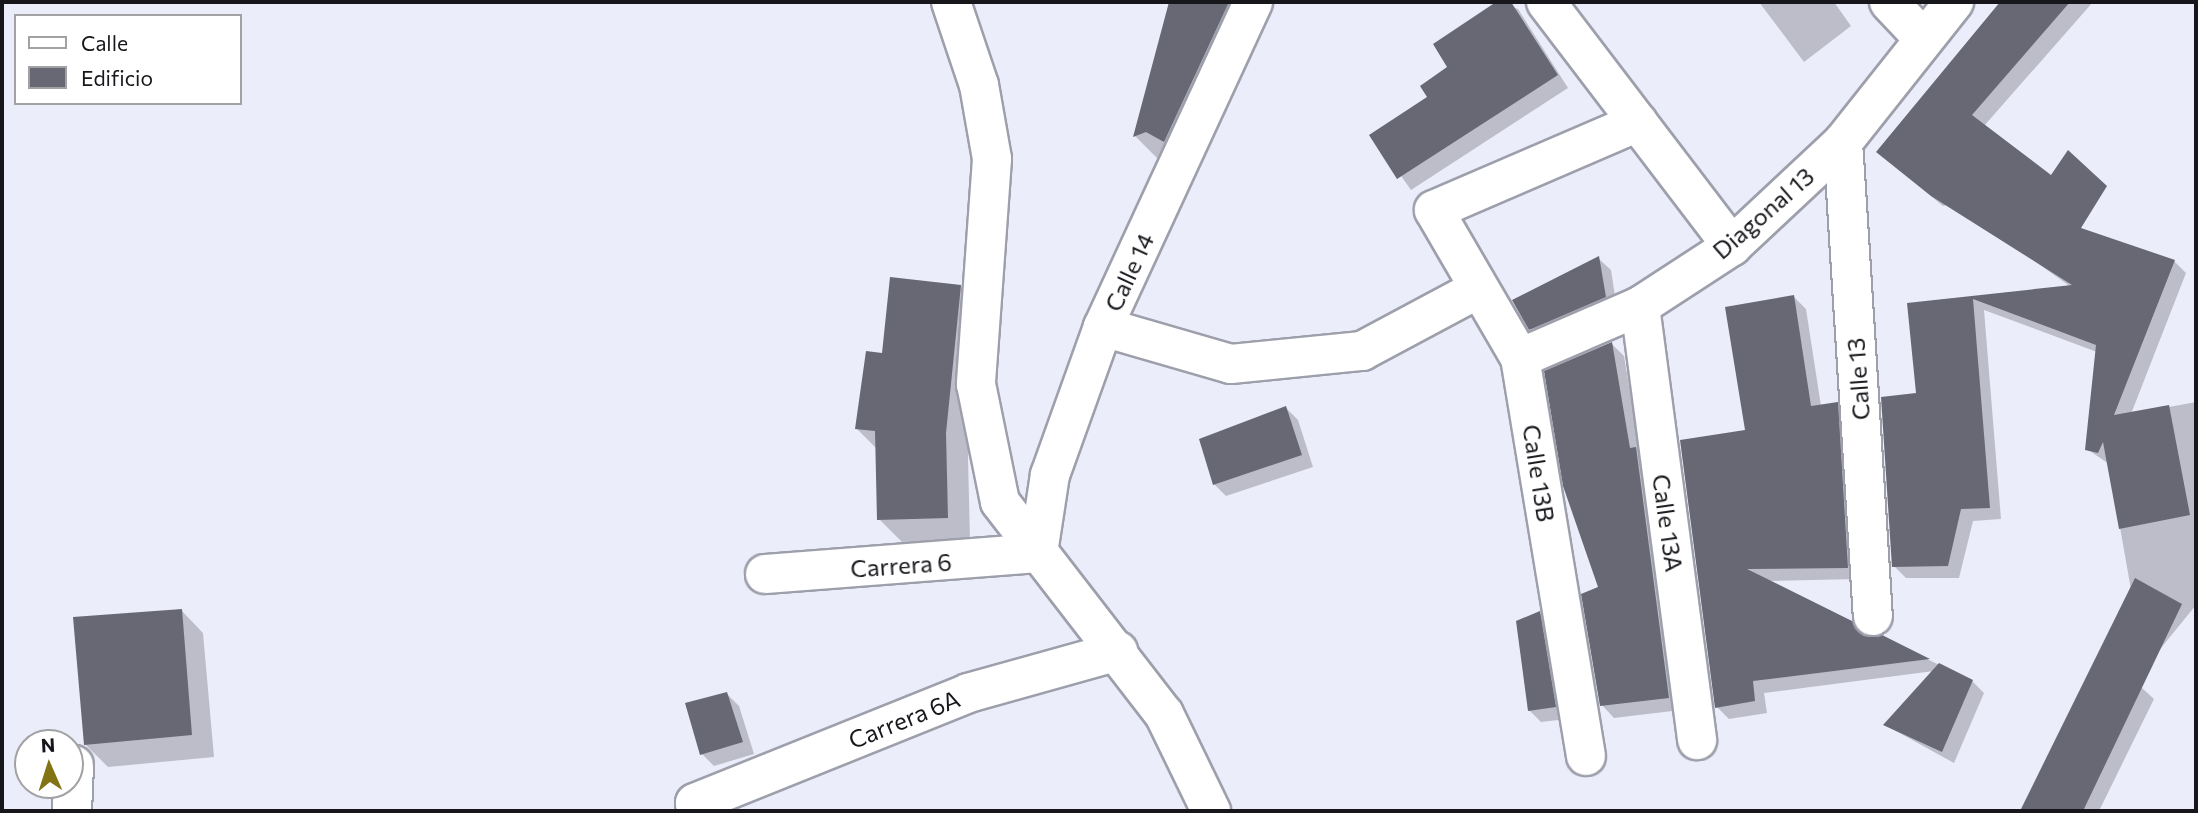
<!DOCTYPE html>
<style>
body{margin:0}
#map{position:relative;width:2198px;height:813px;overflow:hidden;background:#ebedfa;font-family:Commissioner,sans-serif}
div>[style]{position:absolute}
.shadow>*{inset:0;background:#0003}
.building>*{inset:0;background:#676873}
.roads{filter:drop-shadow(2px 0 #9d9fab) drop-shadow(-2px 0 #9d9fab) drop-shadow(0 2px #9d9fab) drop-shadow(0 -2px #9d9fab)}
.minor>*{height:38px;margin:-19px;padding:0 19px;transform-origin:19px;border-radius:19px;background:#fff}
span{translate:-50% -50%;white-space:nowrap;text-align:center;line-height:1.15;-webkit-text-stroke:7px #fff;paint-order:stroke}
.street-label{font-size:24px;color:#16161b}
.frame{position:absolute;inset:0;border:4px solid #16161b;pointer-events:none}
.legend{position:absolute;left:14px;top:14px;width:228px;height:91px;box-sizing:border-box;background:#fff;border:2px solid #a2a2a4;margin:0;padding:9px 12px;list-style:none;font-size:21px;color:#16161b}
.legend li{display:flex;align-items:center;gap:14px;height:35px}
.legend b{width:35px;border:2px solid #a2a2a4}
.north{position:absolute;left:14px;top:729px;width:70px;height:70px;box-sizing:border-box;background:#fff;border:2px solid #a2a2a4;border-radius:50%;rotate:357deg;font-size:19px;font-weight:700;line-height:28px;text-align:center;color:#16161b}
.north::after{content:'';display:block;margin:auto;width:24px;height:32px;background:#827314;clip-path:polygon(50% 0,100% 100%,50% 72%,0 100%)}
</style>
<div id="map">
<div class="shadow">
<i style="clip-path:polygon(1171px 2px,1237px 2px,1170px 153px,1157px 158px,1135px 136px)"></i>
<i style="clip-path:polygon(1499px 2px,1518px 9px,1568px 88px,1411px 190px,1372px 135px,1429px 98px,1450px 68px,1435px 44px)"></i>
<i style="clip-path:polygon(1759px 2px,1834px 2px,1851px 26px,1804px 62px)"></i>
<i style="clip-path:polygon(2003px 2px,2093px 2px,1984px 126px,2049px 178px,1943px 206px,1878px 152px)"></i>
<i style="clip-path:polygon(2019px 250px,2174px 261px,2186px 273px,2131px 414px,2196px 402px,2196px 605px,2126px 691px,2142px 688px,2154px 699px,2099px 811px,2022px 811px,2131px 590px,2109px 464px,2087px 449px,2097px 352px,1984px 310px,2001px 519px,1973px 521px,1959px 578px,1906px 578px,1894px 566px,1918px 395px,1908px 304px,2071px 287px)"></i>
<i style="clip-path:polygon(1599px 259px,1611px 270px,1617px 309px,1543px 341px,1531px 329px)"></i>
<i style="clip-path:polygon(960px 286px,983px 309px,968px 457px,970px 540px,902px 542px,879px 519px,877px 449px,857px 429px,883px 354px)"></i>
<i style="clip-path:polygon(1794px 297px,1806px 309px,1821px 406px,1837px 404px,1849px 416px,1859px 579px,1766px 581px,1851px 622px,1866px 638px,1882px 637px,1972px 681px,1984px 693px,1954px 763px,1885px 725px,1934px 671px,1764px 693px,1767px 713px,1729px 719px,1717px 707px,1747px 431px)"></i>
<i style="clip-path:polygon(1612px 344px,1624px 356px,1640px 452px,1648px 461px,1681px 710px,1614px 718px,1602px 705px,1601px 588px)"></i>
<i style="clip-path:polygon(1286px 408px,1298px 420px,1313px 467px,1226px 496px,1214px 484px)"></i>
<i style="clip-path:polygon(181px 610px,203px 633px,214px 757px,108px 767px,85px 744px)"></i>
<i style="clip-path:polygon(1539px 613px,1551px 625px,1567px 719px,1541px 722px,1529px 710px)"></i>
<i style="clip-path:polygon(727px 694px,739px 706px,754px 754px,714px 766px,702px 754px)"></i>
</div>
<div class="building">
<i style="clip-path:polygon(1169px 2px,1229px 2px,1164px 142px,1146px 132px,1133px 137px)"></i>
<i style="clip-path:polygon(1496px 2px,1511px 2px,1558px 75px,1397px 179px,1369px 135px,1427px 97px,1420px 86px,1447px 67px,1433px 44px)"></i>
<i style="clip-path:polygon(2000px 2px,2070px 2px,1972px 115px,2051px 175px,2068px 150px,2107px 186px,2081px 228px,2175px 260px,2114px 415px,2169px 405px,2190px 515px,2119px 529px,2103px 442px,2098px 453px,2085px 450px,2096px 345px,1973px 299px,1990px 508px,1961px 509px,1948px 566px,1892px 567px,1881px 397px,1916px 393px,1907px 303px,2072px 285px,1931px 196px,1876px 152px)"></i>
<i style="clip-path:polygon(1599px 256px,1606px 297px,1529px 330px,1512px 300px)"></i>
<i style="clip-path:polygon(890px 277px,961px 285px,946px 433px,948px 518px,877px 520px,875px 431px,855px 429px,866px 351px,882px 353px)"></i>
<i style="clip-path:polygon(1794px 295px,1811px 406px,1838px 402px,1848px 568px,1747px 569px,1852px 621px,1864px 636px,1882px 635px,1930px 659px,1753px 681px,1755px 701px,1715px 708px,1680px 440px,1745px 430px,1725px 307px)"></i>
<i style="clip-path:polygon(1612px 342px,1630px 448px,1636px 447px,1669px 698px,1600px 706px,1581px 594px,1598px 587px,1563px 486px,1544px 371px)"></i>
<i style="clip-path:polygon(1286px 406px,1302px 455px,1213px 485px,1199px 439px)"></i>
<i style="clip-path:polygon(2135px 578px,2182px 604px,2083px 811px,2020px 811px)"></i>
<i style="clip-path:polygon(182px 609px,192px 735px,84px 745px,73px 617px)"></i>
<i style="clip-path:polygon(1540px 611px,1556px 707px,1528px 711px,1516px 621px)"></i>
<i style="clip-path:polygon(1939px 663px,1973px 680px,1942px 752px,1883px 725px)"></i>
<i style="clip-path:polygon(727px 692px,743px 742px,700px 755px,685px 703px)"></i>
</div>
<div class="roads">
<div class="minor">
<i style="left:951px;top:2px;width:88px;rotate:71.4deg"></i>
<i style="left:979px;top:85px;width:75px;rotate:80deg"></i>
<i style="left:992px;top:159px;width:226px;rotate:94.1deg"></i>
<i style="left:976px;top:384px;width:120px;rotate:78.5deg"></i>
<i style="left:1000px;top:502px;width:268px;rotate:52.3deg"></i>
<i style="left:1164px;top:714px;width:108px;rotate:64.1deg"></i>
<i style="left:1546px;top:2px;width:307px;rotate:52.7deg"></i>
<i style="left:1889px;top:2px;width:47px;rotate:46.7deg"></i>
<i style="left:1843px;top:142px;width:475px;rotate:86.4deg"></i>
<i style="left:1640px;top:306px;width:438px;rotate:82.5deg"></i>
<i style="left:1103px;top:327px;width:133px;rotate:16.1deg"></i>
<i style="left:1231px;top:364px;width:132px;rotate:-5.7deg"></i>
<i style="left:1362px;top:351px;width:132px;rotate:-28.1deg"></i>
<i style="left:1520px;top:358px;width:131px;rotate:-23.4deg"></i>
<i style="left:1640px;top:306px;width:110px;rotate:-33.1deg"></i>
<i style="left:1732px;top:246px;width:152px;rotate:-43.1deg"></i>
<i style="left:1843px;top:142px;width:179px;rotate:-51.6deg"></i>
<i style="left:1038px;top:553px;width:79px;rotate:-81.3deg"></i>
<i style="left:1050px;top:475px;width:157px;rotate:-70.3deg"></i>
<i style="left:1103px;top:327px;width:358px;rotate:-65.2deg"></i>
<i style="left:765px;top:574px;width:274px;rotate:-4.4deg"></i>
<i style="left:1586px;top:756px;width:403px;rotate:-99.4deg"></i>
<i style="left:1520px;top:358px;width:171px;rotate:-120.2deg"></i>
<i style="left:1434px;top:210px;width:222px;rotate:-23.3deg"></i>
<i style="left:72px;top:811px;width:46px;rotate:-87.5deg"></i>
<i style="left:696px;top:811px;width:8px;rotate:-97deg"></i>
<i style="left:695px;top:803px;width:294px;rotate:-21.9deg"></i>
<i style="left:968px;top:693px;width:156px;rotate:-15.6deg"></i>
</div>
</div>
<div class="street-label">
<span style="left:1763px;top:213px;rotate:-41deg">Diagonal 13</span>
<span style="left:1129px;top:272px;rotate:-65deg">Calle 14</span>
<span style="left:1858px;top:379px;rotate:-94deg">Calle 13</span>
<span style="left:1539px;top:473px;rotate:81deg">Calle 13B</span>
<span style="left:1668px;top:523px;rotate:82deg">Calle 13A</span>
<span style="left:901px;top:565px;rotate:-4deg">Carrera 6</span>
<span style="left:904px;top:719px;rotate:-22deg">Carrera 6A</span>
</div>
<div class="frame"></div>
<ul class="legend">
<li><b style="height:9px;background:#fff"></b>Calle</li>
<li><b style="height:19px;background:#676873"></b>Edificio</li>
</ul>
<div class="north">N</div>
</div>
